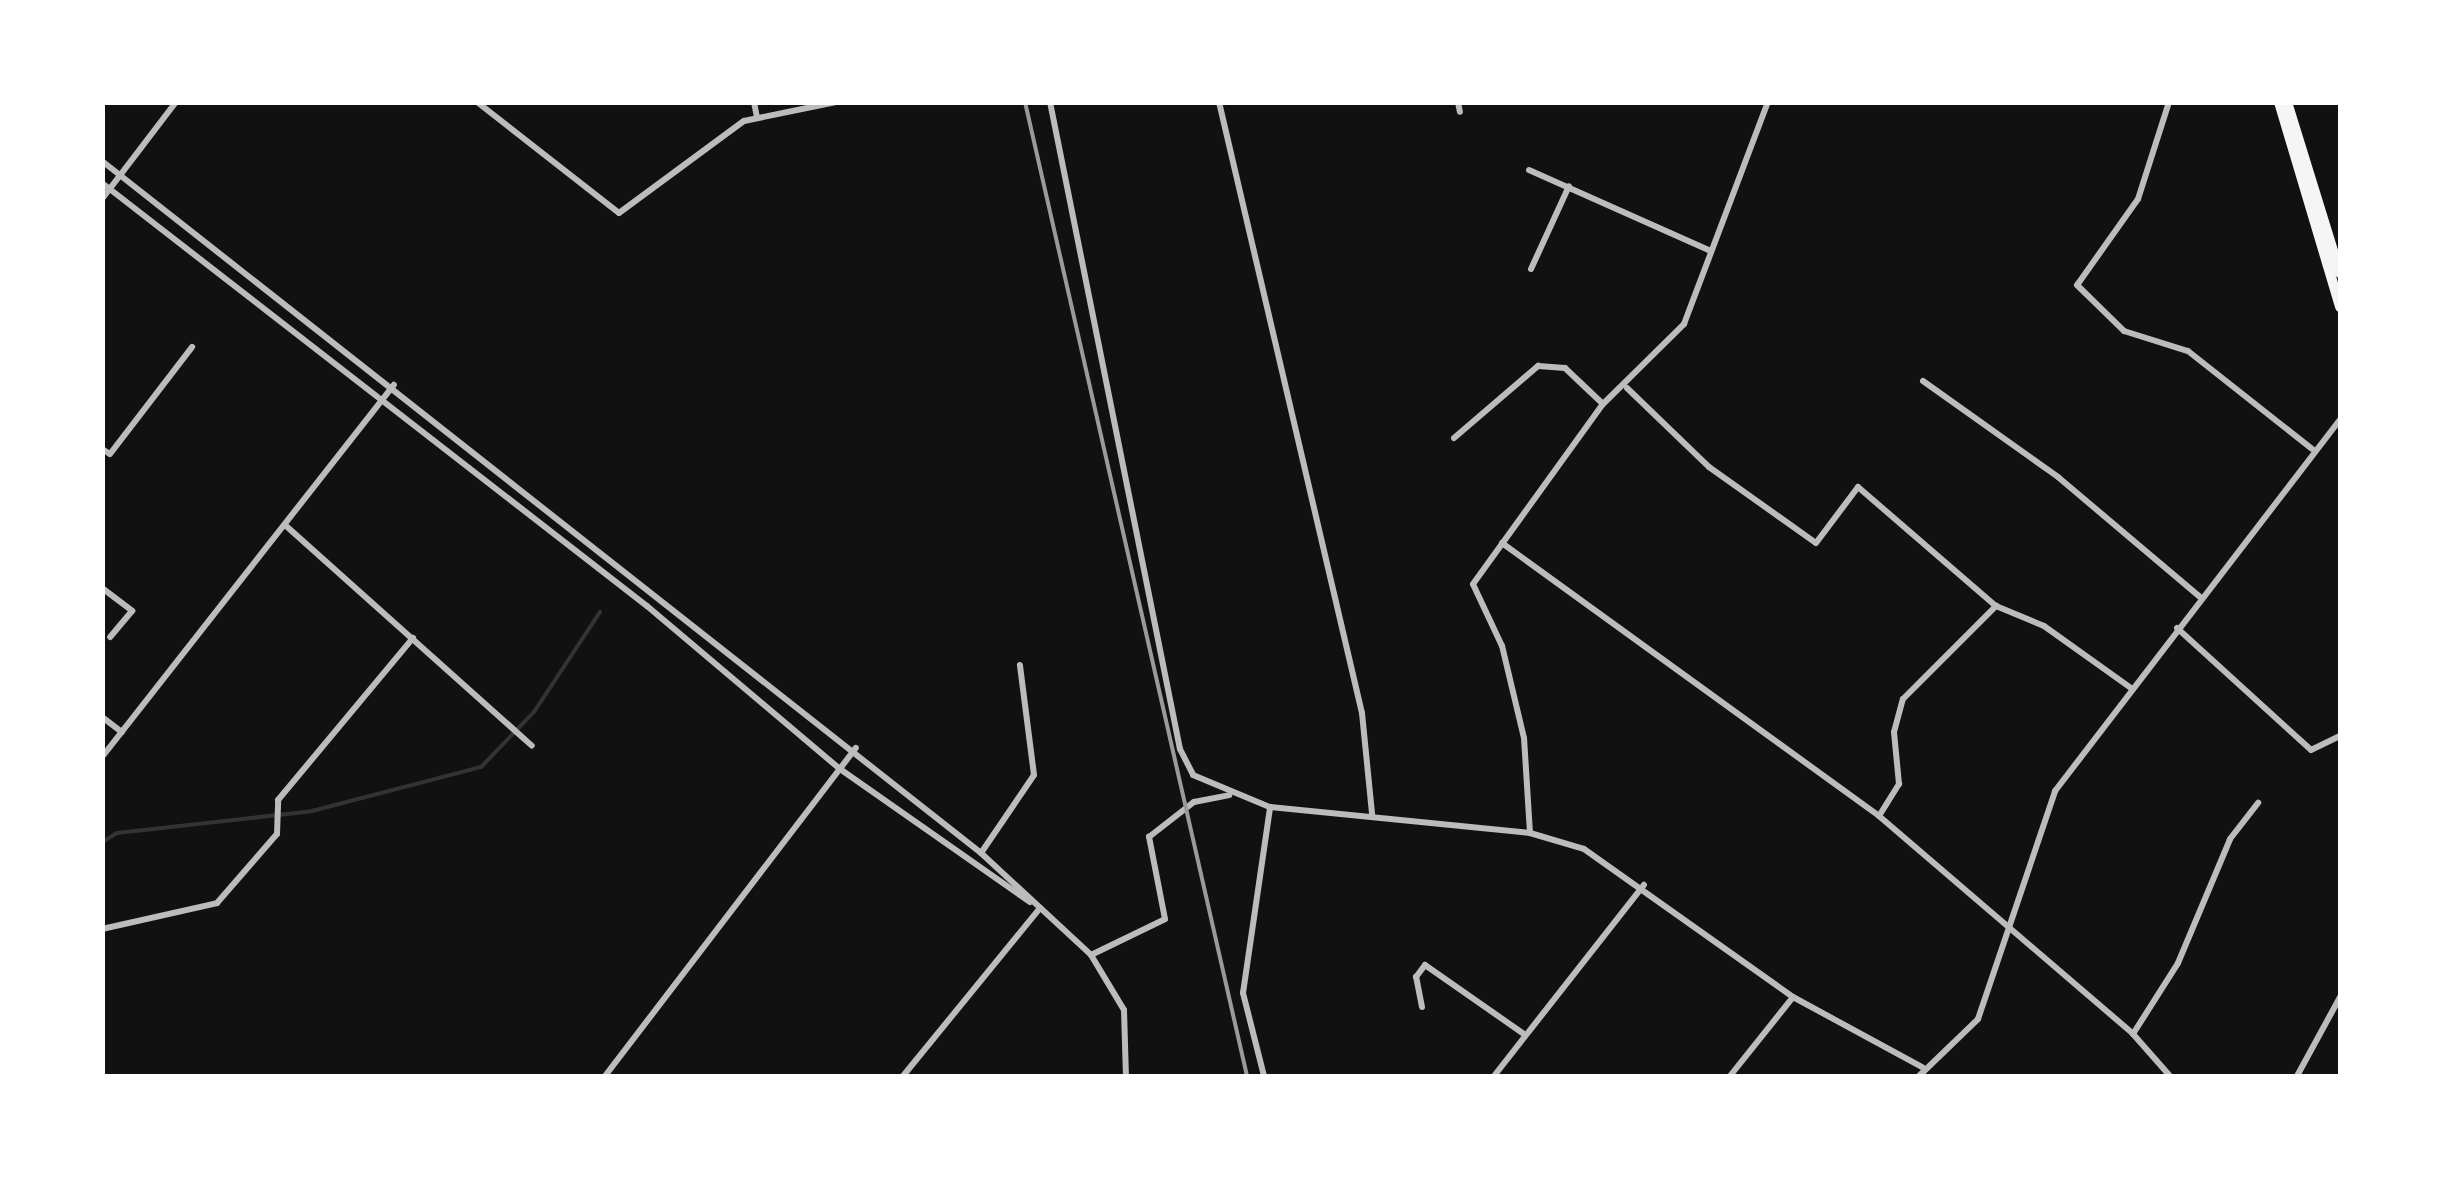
<!DOCTYPE html>
<style>
body{margin:0}
#map{position:relative;width:2443px;height:1179px;overflow:hidden;background:#111;font-family:"Golos Text",sans-serif}
div>[style]{position:absolute}
.stream>*{height:4px;margin:-2px;padding:0 2px;transform-origin:2px;border-radius:2px;background:#333}
.minor>*{height:6px;margin:-3px;padding:0 3px;transform-origin:3px;border-radius:3px;background:#bcbcbc}
.primary>*{height:10px;margin:-5px;padding:0 5px;transform-origin:5px;border-radius:5px;background:#f5f5f5}
.rail>*{height:4px;margin:-2px;padding:0 2px;transform-origin:2px;border-radius:2px;background:#9a9a9a}
span{translate:-50% -50%;white-space:nowrap;text-align:center;line-height:1.15;-webkit-text-stroke:8px #fff;paint-order:stroke}
.frame{position:absolute;inset:0;border:105px solid #fff;pointer-events:none}
</style>
<div id="map">
<div class="stream">
<i style="left:102px;top:842px;width:17px;rotate:-31deg"></i>
<i style="left:117px;top:833px;width:196px;rotate:-6.4deg"></i>
<i style="left:312px;top:811px;width:175px;rotate:-14.6deg"></i>
<i style="left:481px;top:767px;width:76px;rotate:-46.1deg"></i>
<i style="left:534px;top:712px;width:120px;rotate:-56.6deg"></i>
</div>
<div class="minor">
<i style="left:477px;top:102px;width:180px;rotate:38deg"></i>
<i style="left:619px;top:213px;width:155px;rotate:-36.4deg"></i>
<i style="left:744px;top:121px;width:94px;rotate:-11.7deg"></i>
<i style="left:754px;top:102px;width:16px;rotate:79deg"></i>
<i style="left:1050px;top:102px;width:660px;rotate:78.64deg"></i>
<i style="left:1180px;top:749px;width:29px;rotate:63deg"></i>
<i style="left:1193px;top:775px;width:83px;rotate:22.6deg"></i>
<i style="left:1270px;top:807px;width:261px;rotate:5.7deg"></i>
<i style="left:1530px;top:833px;width:56px;rotate:16.5deg"></i>
<i style="left:1584px;top:849px;width:256px;rotate:35.3deg"></i>
<i style="left:1793px;top:997px;width:147px;rotate:28.5deg"></i>
<i style="left:1219px;top:102px;width:628px;rotate:76.83deg"></i>
<i style="left:1362px;top:713px;width:101px;rotate:84.3deg"></i>
<i style="left:1458px;top:102px;width:10px;rotate:79deg"></i>
<i style="left:2169px;top:102px;width:102px;rotate:107.7deg"></i>
<i style="left:2138px;top:199px;width:105px;rotate:125.3deg"></i>
<i style="left:2077px;top:285px;width:66px;rotate:44.4deg"></i>
<i style="left:2124px;top:331px;width:67px;rotate:17.4deg"></i>
<i style="left:2188px;top:351px;width:158px;rotate:38.3deg"></i>
<i style="left:102px;top:161px;width:1119px;rotate:38.21deg"></i>
<i style="left:981px;top:853px;width:150px;rotate:42.8deg"></i>
<i style="left:1091px;top:955px;width:64px;rotate:59deg"></i>
<i style="left:1124px;top:1010px;width:66px;rotate:88.3deg"></i>
<i style="left:1529px;top:170px;width:199px;rotate:24deg"></i>
<i style="left:102px;top:183px;width:690px;rotate:37.82deg"></i>
<i style="left:647px;top:606px;width:253px;rotate:40.2deg"></i>
<i style="left:840px;top:769px;width:232px;rotate:35deg"></i>
<i style="left:102px;top:199px;width:122px;rotate:-52.7deg"></i>
<i style="left:1531px;top:269px;width:91px;rotate:-65.4deg"></i>
<i style="left:1923px;top:381px;width:166px;rotate:35.4deg"></i>
<i style="left:2058px;top:477px;width:185px;rotate:40.2deg"></i>
<i style="left:1627px;top:388px;width:114px;rotate:43.9deg"></i>
<i style="left:1709px;top:467px;width:131px;rotate:35.4deg"></i>
<i style="left:1816px;top:543px;width:70px;rotate:-53.1deg"></i>
<i style="left:1858px;top:487px;width:182px;rotate:40.8deg"></i>
<i style="left:1996px;top:606px;width:52px;rotate:22.6deg"></i>
<i style="left:2044px;top:626px;width:107px;rotate:35.5deg"></i>
<i style="left:1454px;top:438px;width:111px;rotate:-40.6deg"></i>
<i style="left:1538px;top:366px;width:27px;rotate:4deg"></i>
<i style="left:1565px;top:368px;width:52px;rotate:43.5deg"></i>
<i style="left:102px;top:449px;width:9px;rotate:32deg"></i>
<i style="left:110px;top:454px;width:135px;rotate:-52.5deg"></i>
<i style="left:285px;top:525px;width:331px;rotate:41.8deg"></i>
<i style="left:1502px;top:543px;width:465px;rotate:35.9deg"></i>
<i style="left:1879px;top:816px;width:335px;rotate:40.6deg"></i>
<i style="left:2133px;top:1034px;width:56px;rotate:48.6deg"></i>
<i style="left:102px;top:588px;width:38px;rotate:37deg"></i>
<i style="left:132px;top:611px;width:34px;rotate:130deg"></i>
<i style="left:2177px;top:628px;width:181px;rotate:42.3deg"></i>
<i style="left:2311px;top:750px;width:32px;rotate:-26deg"></i>
<i style="left:102px;top:717px;width:25px;rotate:37deg"></i>
<i style="left:102px;top:757px;width:473px;rotate:-51.9deg"></i>
<i style="left:1879px;top:816px;width:38px;rotate:-58deg"></i>
<i style="left:1899px;top:784px;width:52px;rotate:-95.5deg"></i>
<i style="left:1894px;top:732px;width:34px;rotate:-75deg"></i>
<i style="left:1903px;top:699px;width:132px;rotate:-45deg"></i>
<i style="left:1530px;top:833px;width:95px;rotate:-93.6deg"></i>
<i style="left:1524px;top:738px;width:95px;rotate:-103.4deg"></i>
<i style="left:1502px;top:646px;width:68px;rotate:-115.1deg"></i>
<i style="left:1473px;top:584px;width:222px;rotate:-54.2deg"></i>
<i style="left:1603px;top:404px;width:114px;rotate:-44.6deg"></i>
<i style="left:1684px;top:324px;width:237px;rotate:-69.3deg"></i>
<i style="left:981px;top:853px;width:94px;rotate:-55.8deg"></i>
<i style="left:1034px;top:775px;width:111px;rotate:-97.3deg"></i>
<i style="left:102px;top:929px;width:118px;rotate:-12.7deg"></i>
<i style="left:217px;top:903px;width:91px;rotate:-49deg"></i>
<i style="left:277px;top:834px;width:34px;rotate:-88deg"></i>
<i style="left:278px;top:800px;width:211px;rotate:-50.2deg"></i>
<i style="left:1091px;top:955px;width:82px;rotate:-25.9deg"></i>
<i style="left:1165px;top:919px;width:84px;rotate:-101deg"></i>
<i style="left:1149px;top:837px;width:57px;rotate:-37.9deg"></i>
<i style="left:1194px;top:802px;width:36px;rotate:-11deg"></i>
<i style="left:1422px;top:1007px;width:31px;rotate:-101deg"></i>
<i style="left:1416px;top:977px;width:15px;rotate:-53deg"></i>
<i style="left:1425px;top:965px;width:121px;rotate:34.9deg"></i>
<i style="left:2133px;top:1034px;width:84px;rotate:-57.6deg"></i>
<i style="left:2178px;top:963px;width:134px;rotate:-67.2deg"></i>
<i style="left:2230px;top:839px;width:46px;rotate:-52.1deg"></i>
<i style="left:605px;top:1076px;width:413px;rotate:-52.6deg"></i>
<i style="left:903px;top:1076px;width:217px;rotate:-50.8deg"></i>
<i style="left:1264px;top:1076px;width:86px;rotate:-104.2deg"></i>
<i style="left:1243px;top:993px;width:188px;rotate:-81.7deg"></i>
<i style="left:1494px;top:1076px;width:243px;rotate:-51.9deg"></i>
<i style="left:1730px;top:1076px;width:101px;rotate:-51.4deg"></i>
<i style="left:1919px;top:1076px;width:82px;rotate:-44deg"></i>
<i style="left:1978px;top:1019px;width:241px;rotate:-71.3deg"></i>
<i style="left:2055px;top:791px;width:468px;rotate:-52.5deg"></i>
<i style="left:2297px;top:1076px;width:90px;rotate:-61.4deg"></i>
</div>
<div class="primary">
<i style="left:2279px;top:102px;width:214px;rotate:73.4deg"></i>
<i style="left:2287px;top:102px;width:179px;rotate:72.8deg"></i>
</div>
<div class="rail">
<i style="left:1025px;top:102px;width:999px;rotate:77.16deg"></i>
</div>
<div class="frame"></div>
</div>
